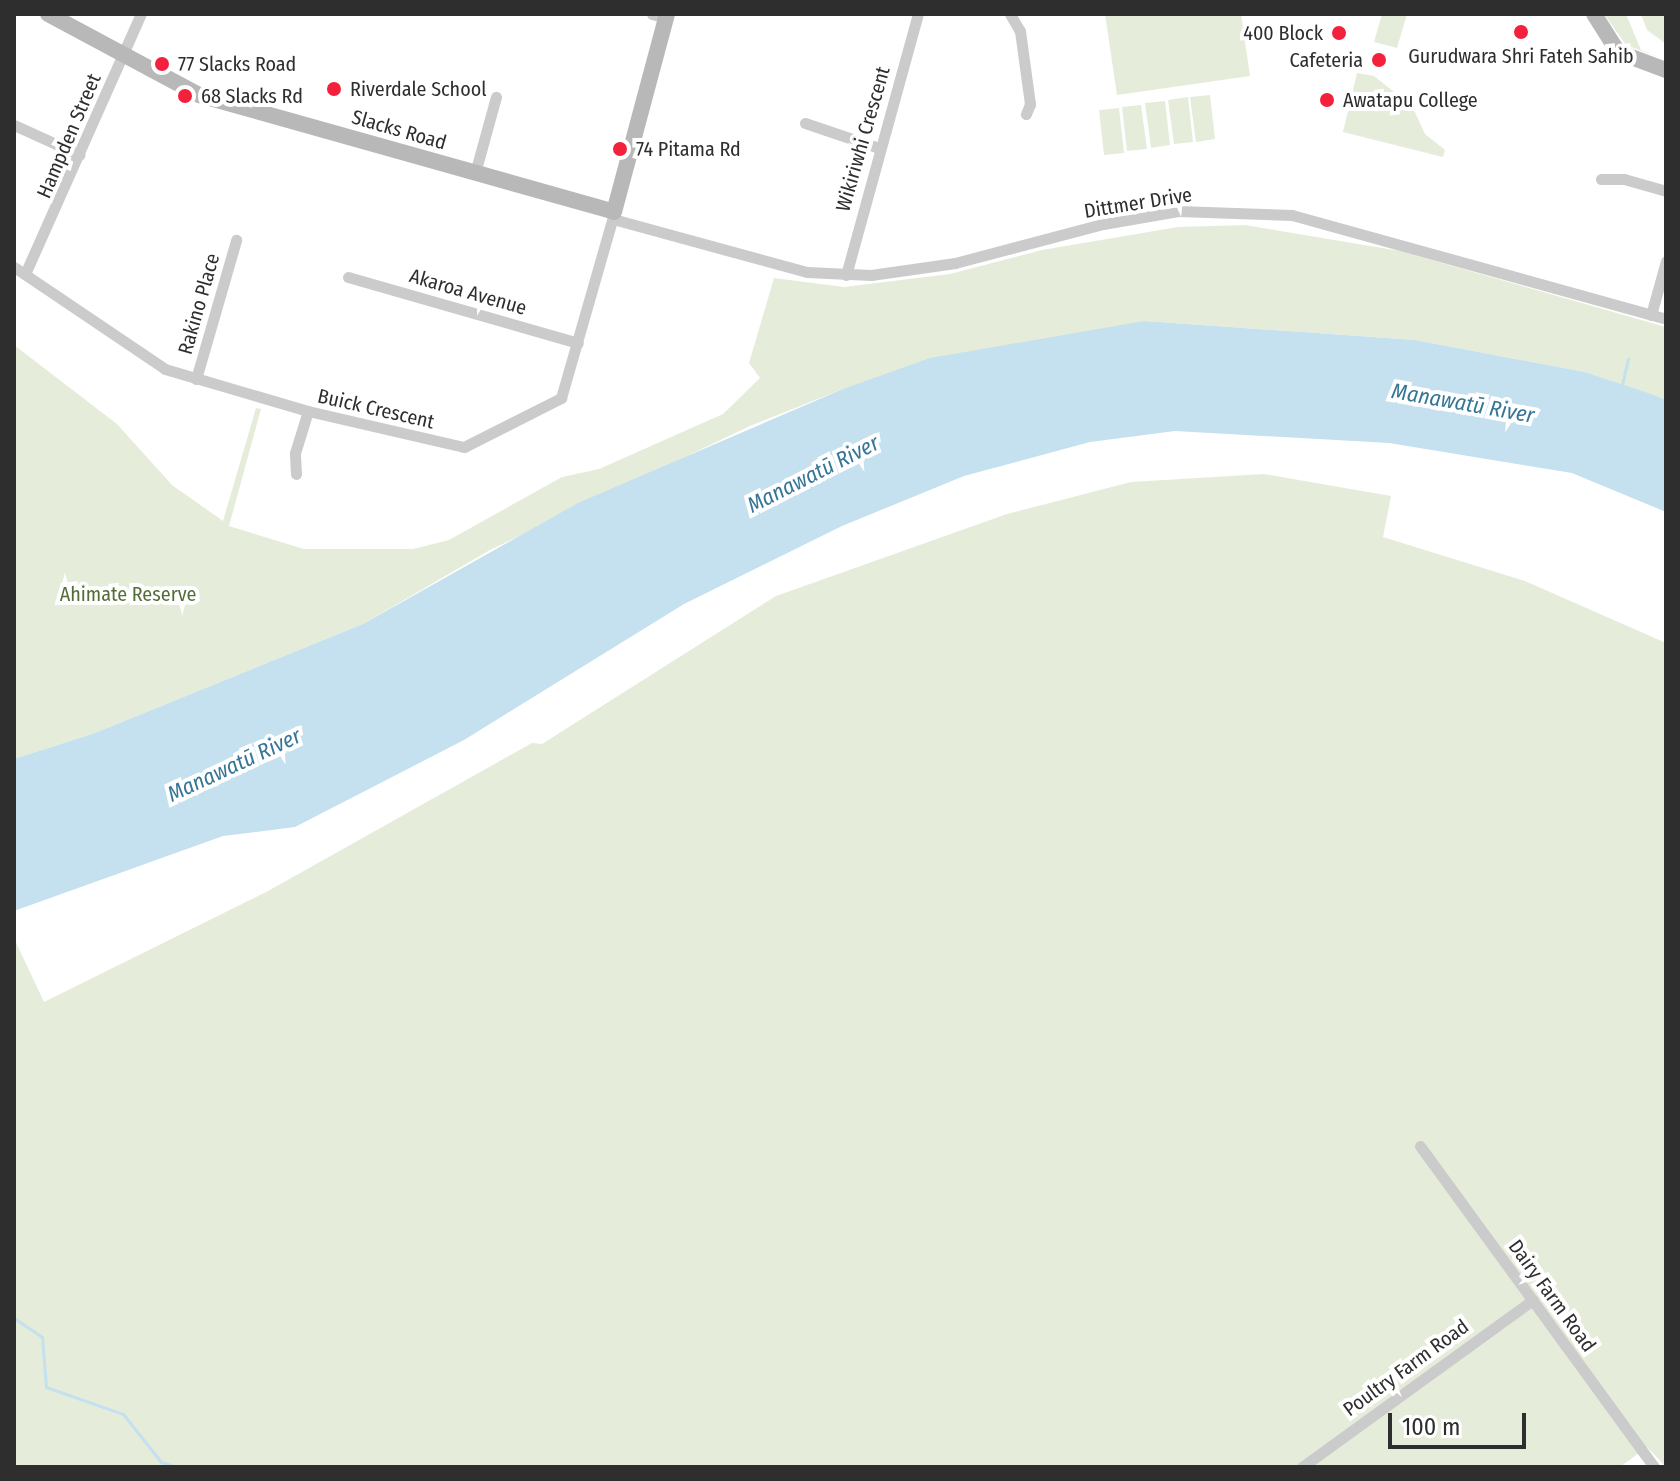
<!DOCTYPE html>
<meta charset="utf-8">
<style>
body{margin:0}
#map{position:relative;width:1680px;height:1481px;overflow:hidden;background:#fff;font-family:"Fira Sans Condensed",sans-serif}
div>[style]{position:absolute}
.green>*{inset:0;background:#e5edda}
.water>*{inset:0;background:#c5e0ee}
.stream>*{height:3px;margin:-1.5px;padding:0 1.5px;transform-origin:1.5px;border-radius:1.5px;background:#c5e0ee}
.street>*{height:11px;margin:-5.5px;padding:0 5.5px;transform-origin:5.5px;border-radius:5.5px;background:#cbcbcb}
.secondary>*{height:16px;margin:-8px;padding:0 8px;transform-origin:8px;border-radius:8px;background:#b8b8b8}
.dots>*{width:22px;height:22px;translate:-50% -50%;box-sizing:border-box;border:4px solid #fff;border-radius:50%}
span{translate:-50% -50%;white-space:nowrap;text-align:center;line-height:1.15;-webkit-text-stroke:8px #fff;paint-order:stroke}
.poi-label{font-size:20px;color:#2e2e2e}
.right{translate:-100% -50%;text-align:right}
.left{translate:0 -50%;text-align:left}
.street-label{font-size:20px;color:#2e2e2e}
.park-label{font-size:20px;color:#546d38}
.water-label{font-size:22px;color:#357697;font-style:italic}
.frame{position:absolute;inset:0;border:16px solid #2e2e2e;pointer-events:none}
.scale{position:absolute;left:1388px;top:1413px;width:138px;height:36px;box-sizing:border-box;border:4px solid #2e2e2e;border-top:0;padding-left:10px;font-size:24px;line-height:28px;white-space:nowrap;color:#2e2e2e;-webkit-text-stroke:6px #fff;paint-order:stroke}
</style>
<div id="map">
<div class="green">
<i style="clip-path:polygon(1105px 14px,1241px 14px,1250px 76px,1117px 95px)"></i>
<i style="clip-path:polygon(1382px 14px,1407px 14px,1397px 48px,1374px 42px)"></i>
<i style="clip-path:polygon(1604px 14px,1626px 14px,1641px 50px,1666px 60px,1626px 45px)"></i>
<i style="clip-path:polygon(1641px 14px,1666px 14px,1666px 44px,1647px 30px)"></i>
<i style="clip-path:polygon(1357px 73px,1374px 76px,1412px 106px,1425px 134px,1445px 150px,1443px 157px,1343px 132px)"></i>
<i style="clip-path:polygon(1210px 95px,1215px 139px,1196px 142px,1190px 97px)"></i>
<i style="clip-path:polygon(1188px 97px,1193px 142px,1174px 144px,1168px 100px)"></i>
<i style="clip-path:polygon(1165px 101px,1170px 145px,1151px 148px,1145px 103px)"></i>
<i style="clip-path:polygon(1141px 105px,1147px 149px,1127px 151px,1122px 107px)"></i>
<i style="clip-path:polygon(1119px 108px,1124px 153px,1104px 155px,1099px 110px)"></i>
<i style="clip-path:polygon(1245px 225px,1400px 251px,1666px 327px,1666px 400px,1585px 372px,1415px 340px,1144px 321px,843px 389px,750px 426px,490px 550px,363px 624px,95px 733px,14px 759px,14px 345px,117px 424px,172px 485px,223px 521px,256px 408px,261px 409px,229px 526px,304px 549px,413px 549px,449px 540px,562px 477px,599px 469px,723px 414px,760px 378px,749px 363px,774px 278px,844px 287px,950px 274px,1042px 250px,1178px 227px)"></i>
<i style="clip-path:polygon(1264px 474px,1391px 496px,1383px 537px,1525px 581px,1666px 643px,1666px 1467px,1647px 1447px,1620px 1467px,14px 1467px,14px 938px,44px 1002px,268px 891px,532px 743px,542px 744px,776px 596px,1007px 514px,1131px 482px)"></i>
</div>
<div class="water">
<i style="clip-path:polygon(1144px 321px,1415px 340px,1585px 372px,1648px 393px,1666px 400px,1666px 512px,1572px 473px,1389px 443px,1175px 431px,1090px 442px,964px 476px,842px 526px,684px 604px,464px 740px,295px 827px,223px 836px,14px 911px,14px 759px,95px 733px,363px 624px,578px 503px,843px 389px,930px 358px)"></i>
</div>
<div class="stream">
<i style="left:1621px;top:389px;width:31px;rotate:-77deg"></i>
<i style="left:14px;top:1318px;width:34px;rotate:34deg"></i>
<i style="left:42px;top:1337px;width:50px;rotate:85.4deg"></i>
<i style="left:46px;top:1387px;width:82px;rotate:19.3deg"></i>
<i style="left:123px;top:1414px;width:61px;rotate:51.6deg"></i>
<i style="left:161px;top:1462px;width:16px;rotate:18deg"></i>
</div>
<div class="street">
<i style="left:652px;top:14px;width:15px;rotate:16deg"></i>
<i style="left:1010px;top:14px;width:20px;rotate:60deg"></i>
<i style="left:1020px;top:31px;width:74px;rotate:82.2deg"></i>
<i style="left:1030px;top:104px;width:11px;rotate:112deg"></i>
<i style="left:805px;top:123px;width:78px;rotate:18.7deg"></i>
<i style="left:14px;top:125px;width:72px;rotate:24.4deg"></i>
<i style="left:475px;top:173px;width:79px;rotate:-74.6deg"></i>
<i style="left:1601px;top:179px;width:23px"></i>
<i style="left:1624px;top:179px;width:44px;rotate:15.9deg"></i>
<i style="left:613px;top:219px;width:201px;rotate:15.3deg"></i>
<i style="left:807px;top:272px;width:64px;rotate:2.7deg"></i>
<i style="left:871px;top:275px;width:85px;rotate:-8.1deg"></i>
<i style="left:955px;top:263px;width:153px;rotate:-14.8deg"></i>
<i style="left:1103px;top:224px;width:76px;rotate:-9.8deg"></i>
<i style="left:1178px;top:211px;width:114px;rotate:2deg"></i>
<i style="left:1292px;top:215px;width:388px;rotate:15.5deg"></i>
<i style="left:14px;top:267px;width:182px;rotate:34deg"></i>
<i style="left:165px;top:369px;width:149px;rotate:16.4deg"></i>
<i style="left:308px;top:411px;width:160px;rotate:13deg"></i>
<i style="left:464px;top:447px;width:109px;rotate:-26.8deg"></i>
<i style="left:561px;top:398px;width:192px;rotate:-74deg"></i>
<i style="left:25px;top:274px;width:285px;rotate:-66deg"></i>
<i style="left:846px;top:275px;width:271px;rotate:-74.6deg"></i>
<i style="left:348px;top:277px;width:239px;rotate:16deg"></i>
<i style="left:1651px;top:315px;width:56px;rotate:-74.5deg"></i>
<i style="left:196px;top:379px;width:145px;rotate:-73.9deg"></i>
<i style="left:296px;top:474px;width:21px;rotate:-93deg"></i>
<i style="left:295px;top:453px;width:44px;rotate:-72.8deg"></i>
<i style="left:1420px;top:1146px;width:397px;rotate:53.9deg"></i>
<i style="left:1302px;top:1467px;width:285px;rotate:-35.9deg"></i>
</div>
<div class="secondary">
<i style="left:48px;top:14px;width:171px;rotate:28.2deg"></i>
<i style="left:199px;top:95px;width:431px;rotate:15.7deg"></i>
<i style="left:614px;top:212px;width:205px;rotate:-75deg"></i>
<i style="left:1594px;top:14px;width:45px;rotate:57.7deg"></i>
<i style="left:1618px;top:52px;width:51px;rotate:20.6deg"></i>
</div>
<div class="dots">
<i style="left:1521px;top:32px;background:#f4213d"></i>
<i style="left:1339px;top:33px;background:#f4213d"></i>
<i style="left:1379px;top:60px;background:#f4213d"></i>
<i style="left:162px;top:64px;background:#f4213d"></i>
<i style="left:334px;top:89px;background:#f4213d"></i>
<i style="left:185px;top:96px;background:#f4213d"></i>
<i style="left:1327px;top:100px;background:#f4213d"></i>
<i style="left:620px;top:149px;background:#f4213d"></i>
</div>
<div class="poi-label">
<span class="right" style="left:1323px;top:33px">400 Block</span>
<span style="left:1521px;top:56px">Gurudwara Shri Fateh Sahib</span>
<span class="right" style="left:1363px;top:60px">Cafeteria</span>
<span class="left" style="left:178px;top:64px">77 Slacks Road</span>
<span class="left" style="left:350px;top:89px">Riverdale School</span>
<span class="left" style="left:201px;top:96px">68 Slacks Rd</span>
<span class="left" style="left:1343px;top:100px">Awatapu College</span>
<span class="left" style="left:636px;top:149px">74 Pitama Rd</span>
</div>
<div class="street-label">
<span style="left:399px;top:130px;rotate:16deg">Slacks Road</span>
<span style="left:69px;top:136px;rotate:-67deg">Hampden Street</span>
<span style="left:863px;top:139px;rotate:-74deg">Wikiriwhi Crescent</span>
<span style="left:1138px;top:203px;rotate:-9deg">Dittmer Drive</span>
<span style="left:468px;top:292px;rotate:16deg">Akaroa Avenue</span>
<span style="left:199px;top:304px;rotate:-74deg">Rakino Place</span>
<span style="left:376px;top:409px;rotate:13deg">Buick Crescent</span>
<span style="left:1552px;top:1296px;rotate:54deg">Dairy Farm Road</span>
<span style="left:1406px;top:1368px;rotate:-36deg">Poultry Farm Road</span>
</div>
<div class="park-label">
<span style="left:128px;top:594px">Ahimate Reserve</span>
</div>
<div class="water-label">
<span style="left:1463px;top:403px;rotate:10deg">Manawatū River</span>
<span style="left:813px;top:474px;rotate:-27deg">Manawatū River</span>
<span style="left:234px;top:765px;rotate:-25deg">Manawatū River</span>
</div>
<div class="frame"></div>
<div class="scale">100 m</div>
</div>
